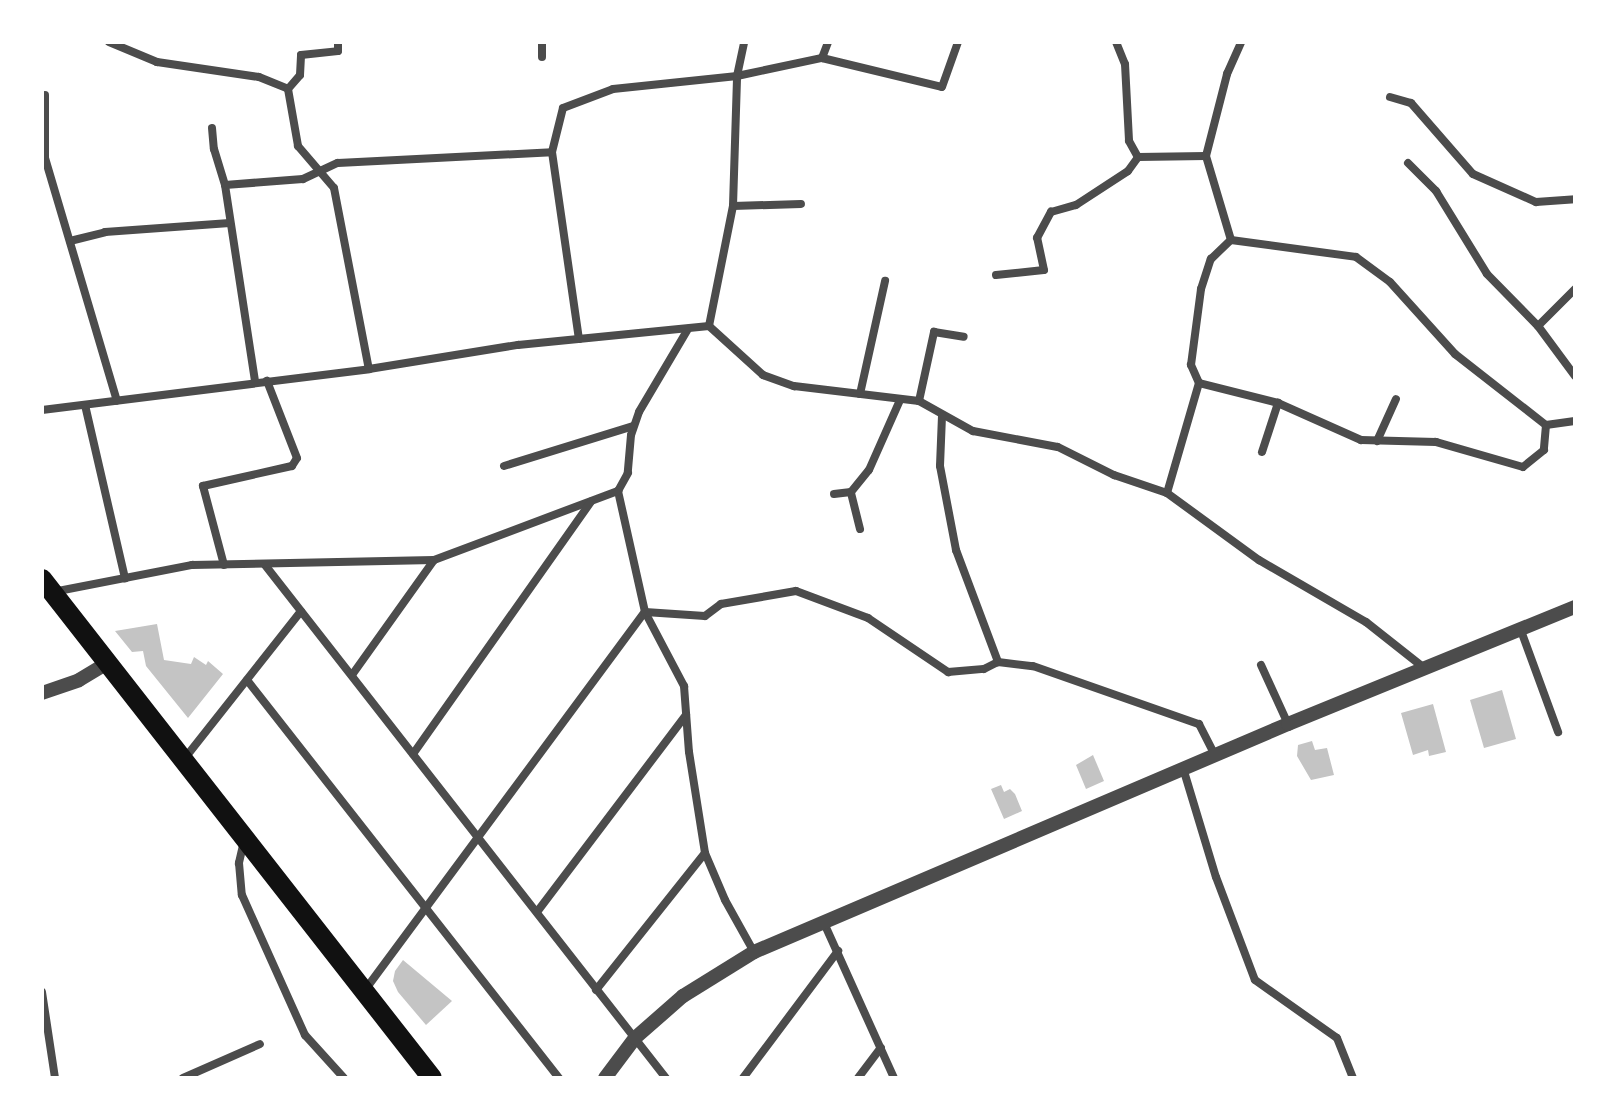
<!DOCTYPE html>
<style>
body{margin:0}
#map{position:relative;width:1617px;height:1120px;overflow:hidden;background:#fff;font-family:"Varela Round",sans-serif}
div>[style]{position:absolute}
.building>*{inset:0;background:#c4c4c4}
.minor>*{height:8px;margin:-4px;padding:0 4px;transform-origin:4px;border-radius:4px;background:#4c4c4c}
.tertiary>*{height:14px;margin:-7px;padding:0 7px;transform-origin:7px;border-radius:7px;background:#4c4c4c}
.primary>*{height:20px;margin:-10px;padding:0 10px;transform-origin:10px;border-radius:10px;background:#111}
span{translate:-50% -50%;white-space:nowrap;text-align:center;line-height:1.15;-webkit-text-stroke:7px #fff;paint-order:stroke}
.frame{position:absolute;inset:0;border:44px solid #fff;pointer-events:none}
</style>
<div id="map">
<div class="building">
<i style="clip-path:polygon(157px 624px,164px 660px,191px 664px,194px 657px,206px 665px,208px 661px,223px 674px,188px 718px,146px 666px,143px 651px,132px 652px,115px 631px)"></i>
<i style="clip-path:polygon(1502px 690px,1516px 739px,1484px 748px,1470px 700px)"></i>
<i style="clip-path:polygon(1433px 704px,1446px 752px,1429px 756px,1428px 750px,1413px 755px,1401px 713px)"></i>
<i style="clip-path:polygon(1312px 741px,1315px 750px,1327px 748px,1334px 775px,1311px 780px,1297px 756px,1298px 745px)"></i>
<i style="clip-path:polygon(1093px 755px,1104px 781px,1086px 789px,1076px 765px)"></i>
<i style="clip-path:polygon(1001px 785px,1004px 792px,1010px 789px,1015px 794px,1022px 811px,1004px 819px,991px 789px)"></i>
<i style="clip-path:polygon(403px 960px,452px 1001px,426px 1025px,398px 992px,393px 981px,395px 971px)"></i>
</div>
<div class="minor">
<i style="left:109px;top:42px;width:52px;rotate:22.6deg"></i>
<i style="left:157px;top:62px;width:103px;rotate:8.4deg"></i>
<i style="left:259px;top:77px;width:31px;rotate:22deg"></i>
<i style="left:288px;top:89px;width:58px;rotate:80deg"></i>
<i style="left:298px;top:146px;width:55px;rotate:49.4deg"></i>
<i style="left:334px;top:188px;width:184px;rotate:79.1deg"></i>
<i style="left:542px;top:42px;width:15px;rotate:90deg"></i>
<i style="left:1116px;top:42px;width:24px;rotate:68deg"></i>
<i style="left:1125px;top:64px;width:77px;rotate:87deg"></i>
<i style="left:1129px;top:141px;width:18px;rotate:61deg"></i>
<i style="left:822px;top:58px;width:17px;rotate:-69deg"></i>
<i style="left:288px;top:89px;width:18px;rotate:-49deg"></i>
<i style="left:300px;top:75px;width:20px;rotate:-87deg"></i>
<i style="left:301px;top:55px;width:37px;rotate:-6deg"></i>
<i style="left:338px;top:51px;width:9px;rotate:-90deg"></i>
<i style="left:45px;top:95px;width:63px;rotate:90deg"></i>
<i style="left:45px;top:158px;width:253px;rotate:73.5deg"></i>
<i style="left:1390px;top:97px;width:22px;rotate:16deg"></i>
<i style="left:1411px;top:103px;width:94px;rotate:48.9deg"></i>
<i style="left:1473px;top:174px;width:69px;rotate:24deg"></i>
<i style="left:1536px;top:202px;width:39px;rotate:-4deg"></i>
<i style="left:212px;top:128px;width:21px;rotate:85deg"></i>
<i style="left:214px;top:149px;width:38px;rotate:73deg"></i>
<i style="left:225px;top:185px;width:199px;rotate:81.3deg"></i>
<i style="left:552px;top:152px;width:189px;rotate:81.8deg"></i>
<i style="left:1138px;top:157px;width:68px;rotate:-0.8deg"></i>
<i style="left:1408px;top:163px;width:40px;rotate:45deg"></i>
<i style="left:1436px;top:191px;width:97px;rotate:58.4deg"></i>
<i style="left:1487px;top:274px;width:73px;rotate:45.6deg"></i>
<i style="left:1538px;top:326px;width:62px;rotate:53.5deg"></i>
<i style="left:225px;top:185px;width:78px;rotate:-4.4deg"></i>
<i style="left:303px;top:179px;width:38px;rotate:-25deg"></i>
<i style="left:338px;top:163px;width:214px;rotate:-2.9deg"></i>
<i style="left:552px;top:152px;width:45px;rotate:-76deg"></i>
<i style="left:563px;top:108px;width:53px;rotate:-20.8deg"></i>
<i style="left:613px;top:89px;width:125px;rotate:-6deg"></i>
<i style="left:737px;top:76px;width:87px;rotate:-12deg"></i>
<i style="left:822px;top:58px;width:123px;rotate:13.6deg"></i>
<i style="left:942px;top:87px;width:48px;rotate:-70.4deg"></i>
<i style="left:733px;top:206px;width:68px;rotate:-1.7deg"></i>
<i style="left:1231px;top:240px;width:88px;rotate:-106.6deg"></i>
<i style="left:1206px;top:156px;width:85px;rotate:-75.6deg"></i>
<i style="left:1227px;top:74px;width:35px;rotate:-66deg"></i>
<i style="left:70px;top:241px;width:36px;rotate:-14deg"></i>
<i style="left:105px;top:232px;width:125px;rotate:-4.1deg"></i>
<i style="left:996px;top:275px;width:48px;rotate:-5.9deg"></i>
<i style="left:1044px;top:270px;width:33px;rotate:-102deg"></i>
<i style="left:1037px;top:238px;width:30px;rotate:-62deg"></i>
<i style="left:1051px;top:212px;width:26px;rotate:-16deg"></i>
<i style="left:1076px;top:205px;width:62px;rotate:-33.2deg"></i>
<i style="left:1128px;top:171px;width:17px;rotate:-54deg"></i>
<i style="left:709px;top:326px;width:122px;rotate:-78.7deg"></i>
<i style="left:733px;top:206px;width:130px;rotate:-88.2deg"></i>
<i style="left:737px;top:76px;width:35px;rotate:-78deg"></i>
<i style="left:1538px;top:326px;width:52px;rotate:-45deg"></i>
<i style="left:688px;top:329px;width:96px;rotate:120.6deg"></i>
<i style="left:639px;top:412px;width:24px;rotate:109deg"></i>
<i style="left:631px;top:435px;width:38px;rotate:95deg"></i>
<i style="left:628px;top:473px;width:21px;rotate:119deg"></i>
<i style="left:618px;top:491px;width:124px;rotate:77.4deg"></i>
<i style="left:645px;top:612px;width:84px;rotate:62.2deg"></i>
<i style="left:684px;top:686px;width:66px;rotate:85.7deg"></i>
<i style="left:689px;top:752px;width:102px;rotate:81deg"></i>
<i style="left:705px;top:853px;width:51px;rotate:66.9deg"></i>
<i style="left:725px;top:900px;width:60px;rotate:60.9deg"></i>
<i style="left:860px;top:394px;width:116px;rotate:-77.5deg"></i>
<i style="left:919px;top:401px;width:71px;rotate:-77.7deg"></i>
<i style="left:934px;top:332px;width:30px;rotate:9deg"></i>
<i style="left:85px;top:405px;width:178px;rotate:77deg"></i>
<i style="left:42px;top:410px;width:330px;rotate:-7.1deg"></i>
<i style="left:369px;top:369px;width:151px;rotate:-9.2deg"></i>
<i style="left:518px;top:345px;width:192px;rotate:-5.7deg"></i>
<i style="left:709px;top:326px;width:73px;rotate:42.2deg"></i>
<i style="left:763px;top:375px;width:33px;rotate:20deg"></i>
<i style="left:794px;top:386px;width:126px;rotate:6.8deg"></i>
<i style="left:919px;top:401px;width:62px;rotate:29.1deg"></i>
<i style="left:973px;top:431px;width:86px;rotate:10.7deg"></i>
<i style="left:1058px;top:447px;width:63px;rotate:26.6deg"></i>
<i style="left:1114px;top:475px;width:56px;rotate:18.8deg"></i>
<i style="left:1167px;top:493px;width:114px;rotate:36.1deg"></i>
<i style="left:1259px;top:560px;width:124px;rotate:30.1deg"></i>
<i style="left:1366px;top:622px;width:73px;rotate:38.3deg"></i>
<i style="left:942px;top:416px;width:50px;rotate:92.3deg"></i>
<i style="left:940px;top:466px;width:86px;rotate:79.2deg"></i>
<i style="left:956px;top:550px;width:120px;rotate:69.4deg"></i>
<i style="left:1546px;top:425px;width:25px;rotate:95deg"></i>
<i style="left:1544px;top:450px;width:27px;rotate:141deg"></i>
<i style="left:1523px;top:467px;width:91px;rotate:-164deg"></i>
<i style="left:1436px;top:442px;width:75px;rotate:-178.5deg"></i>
<i style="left:1361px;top:440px;width:91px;rotate:-156deg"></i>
<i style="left:1278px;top:403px;width:81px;rotate:-165.8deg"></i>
<i style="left:1199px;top:383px;width:20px;rotate:-114deg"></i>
<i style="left:1191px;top:365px;width:77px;rotate:-82.5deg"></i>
<i style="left:1201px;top:289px;width:32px;rotate:-72deg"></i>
<i style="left:1211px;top:259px;width:28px;rotate:-44deg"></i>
<i style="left:1231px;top:240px;width:126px;rotate:7.7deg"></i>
<i style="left:1356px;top:257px;width:42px;rotate:36.3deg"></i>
<i style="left:1390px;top:282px;width:97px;rotate:47.9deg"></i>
<i style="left:1455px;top:354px;width:115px;rotate:38deg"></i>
<i style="left:1546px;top:425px;width:29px;rotate:-8deg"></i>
<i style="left:1377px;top:441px;width:46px;rotate:-65.7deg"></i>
<i style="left:1262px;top:452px;width:52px;rotate:-71.9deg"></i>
<i style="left:504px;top:466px;width:135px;rotate:-17.2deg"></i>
<i style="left:1167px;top:493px;width:115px;rotate:-73.8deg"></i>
<i style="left:834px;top:494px;width:17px;rotate:-7deg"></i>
<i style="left:860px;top:529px;width:38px;rotate:-104deg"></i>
<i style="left:851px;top:492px;width:28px;rotate:-51deg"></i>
<i style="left:869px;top:470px;width:77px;rotate:-66.1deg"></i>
<i style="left:224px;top:565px;width:82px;rotate:-104.9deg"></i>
<i style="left:203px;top:486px;width:91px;rotate:-12.7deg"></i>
<i style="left:292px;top:466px;width:9px;rotate:-58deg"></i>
<i style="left:297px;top:458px;width:83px;rotate:-111.3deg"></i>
<i style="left:265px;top:565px;width:651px;rotate:51.99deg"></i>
<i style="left:53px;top:592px;width:142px;rotate:-11deg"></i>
<i style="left:192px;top:565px;width:242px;rotate:-1.2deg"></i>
<i style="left:434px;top:560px;width:197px;rotate:-20.6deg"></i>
<i style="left:1520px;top:628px;width:111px;rotate:69.9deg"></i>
<i style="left:1261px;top:665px;width:65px;rotate:65.4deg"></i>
<i style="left:352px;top:675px;width:141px;rotate:-54.5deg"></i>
<i style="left:247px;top:680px;width:506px;rotate:51.91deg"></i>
<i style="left:413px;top:754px;width:309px;rotate:-54.8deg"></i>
<i style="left:185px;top:758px;width:187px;rotate:-51.7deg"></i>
<i style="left:1183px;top:768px;width:114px;rotate:73.2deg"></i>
<i style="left:1216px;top:877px;width:110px;rotate:69.3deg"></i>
<i style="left:1255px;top:980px;width:100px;rotate:35.3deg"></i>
<i style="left:1337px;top:1038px;width:43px;rotate:68.2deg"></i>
<i style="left:244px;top:841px;width:23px;rotate:103deg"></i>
<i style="left:239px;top:863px;width:32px;rotate:85deg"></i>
<i style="left:242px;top:895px;width:154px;rotate:65.8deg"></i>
<i style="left:305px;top:1035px;width:58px;rotate:47.8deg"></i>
<i style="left:537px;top:912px;width:247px;rotate:-52.9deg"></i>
<i style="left:824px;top:923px;width:170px;rotate:65.7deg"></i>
<i style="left:365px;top:990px;width:470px;rotate:-53.5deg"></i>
<i style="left:645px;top:612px;width:60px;rotate:3.8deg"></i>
<i style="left:705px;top:616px;width:20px;rotate:-37deg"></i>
<i style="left:721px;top:604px;width:76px;rotate:-9.8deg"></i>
<i style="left:796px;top:591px;width:77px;rotate:20.6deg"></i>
<i style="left:868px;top:618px;width:97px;rotate:34deg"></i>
<i style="left:948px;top:672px;width:36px;rotate:-5deg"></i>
<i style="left:984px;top:669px;width:16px;rotate:-27deg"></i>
<i style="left:998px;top:662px;width:35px;rotate:7deg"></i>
<i style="left:1033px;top:666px;width:176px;rotate:19.3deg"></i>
<i style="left:1199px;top:724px;width:35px;rotate:63deg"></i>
<i style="left:596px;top:990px;width:175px;rotate:-51.5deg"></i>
<i style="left:42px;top:992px;width:87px;rotate:81.4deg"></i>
<i style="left:183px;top:1078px;width:84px;rotate:-23.8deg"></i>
<i style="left:743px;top:1078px;width:159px;rotate:-53.2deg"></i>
<i style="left:858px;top:1078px;width:38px;rotate:-53deg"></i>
</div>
<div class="tertiary">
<i style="left:42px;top:693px;width:39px;rotate:-19deg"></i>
<i style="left:79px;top:680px;width:33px;rotate:-31deg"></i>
<i style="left:605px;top:1078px;width:50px;rotate:-53.1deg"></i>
<i style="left:635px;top:1038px;width:64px;rotate:-41.2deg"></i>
<i style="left:683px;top:996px;width:84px;rotate:-31.8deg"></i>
<i style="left:754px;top:952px;width:581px;rotate:-23.12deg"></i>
<i style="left:1288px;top:724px;width:310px;rotate:-22.2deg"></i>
</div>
<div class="primary">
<i style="left:42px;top:579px;width:633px;rotate:51.99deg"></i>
</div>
<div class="frame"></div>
</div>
